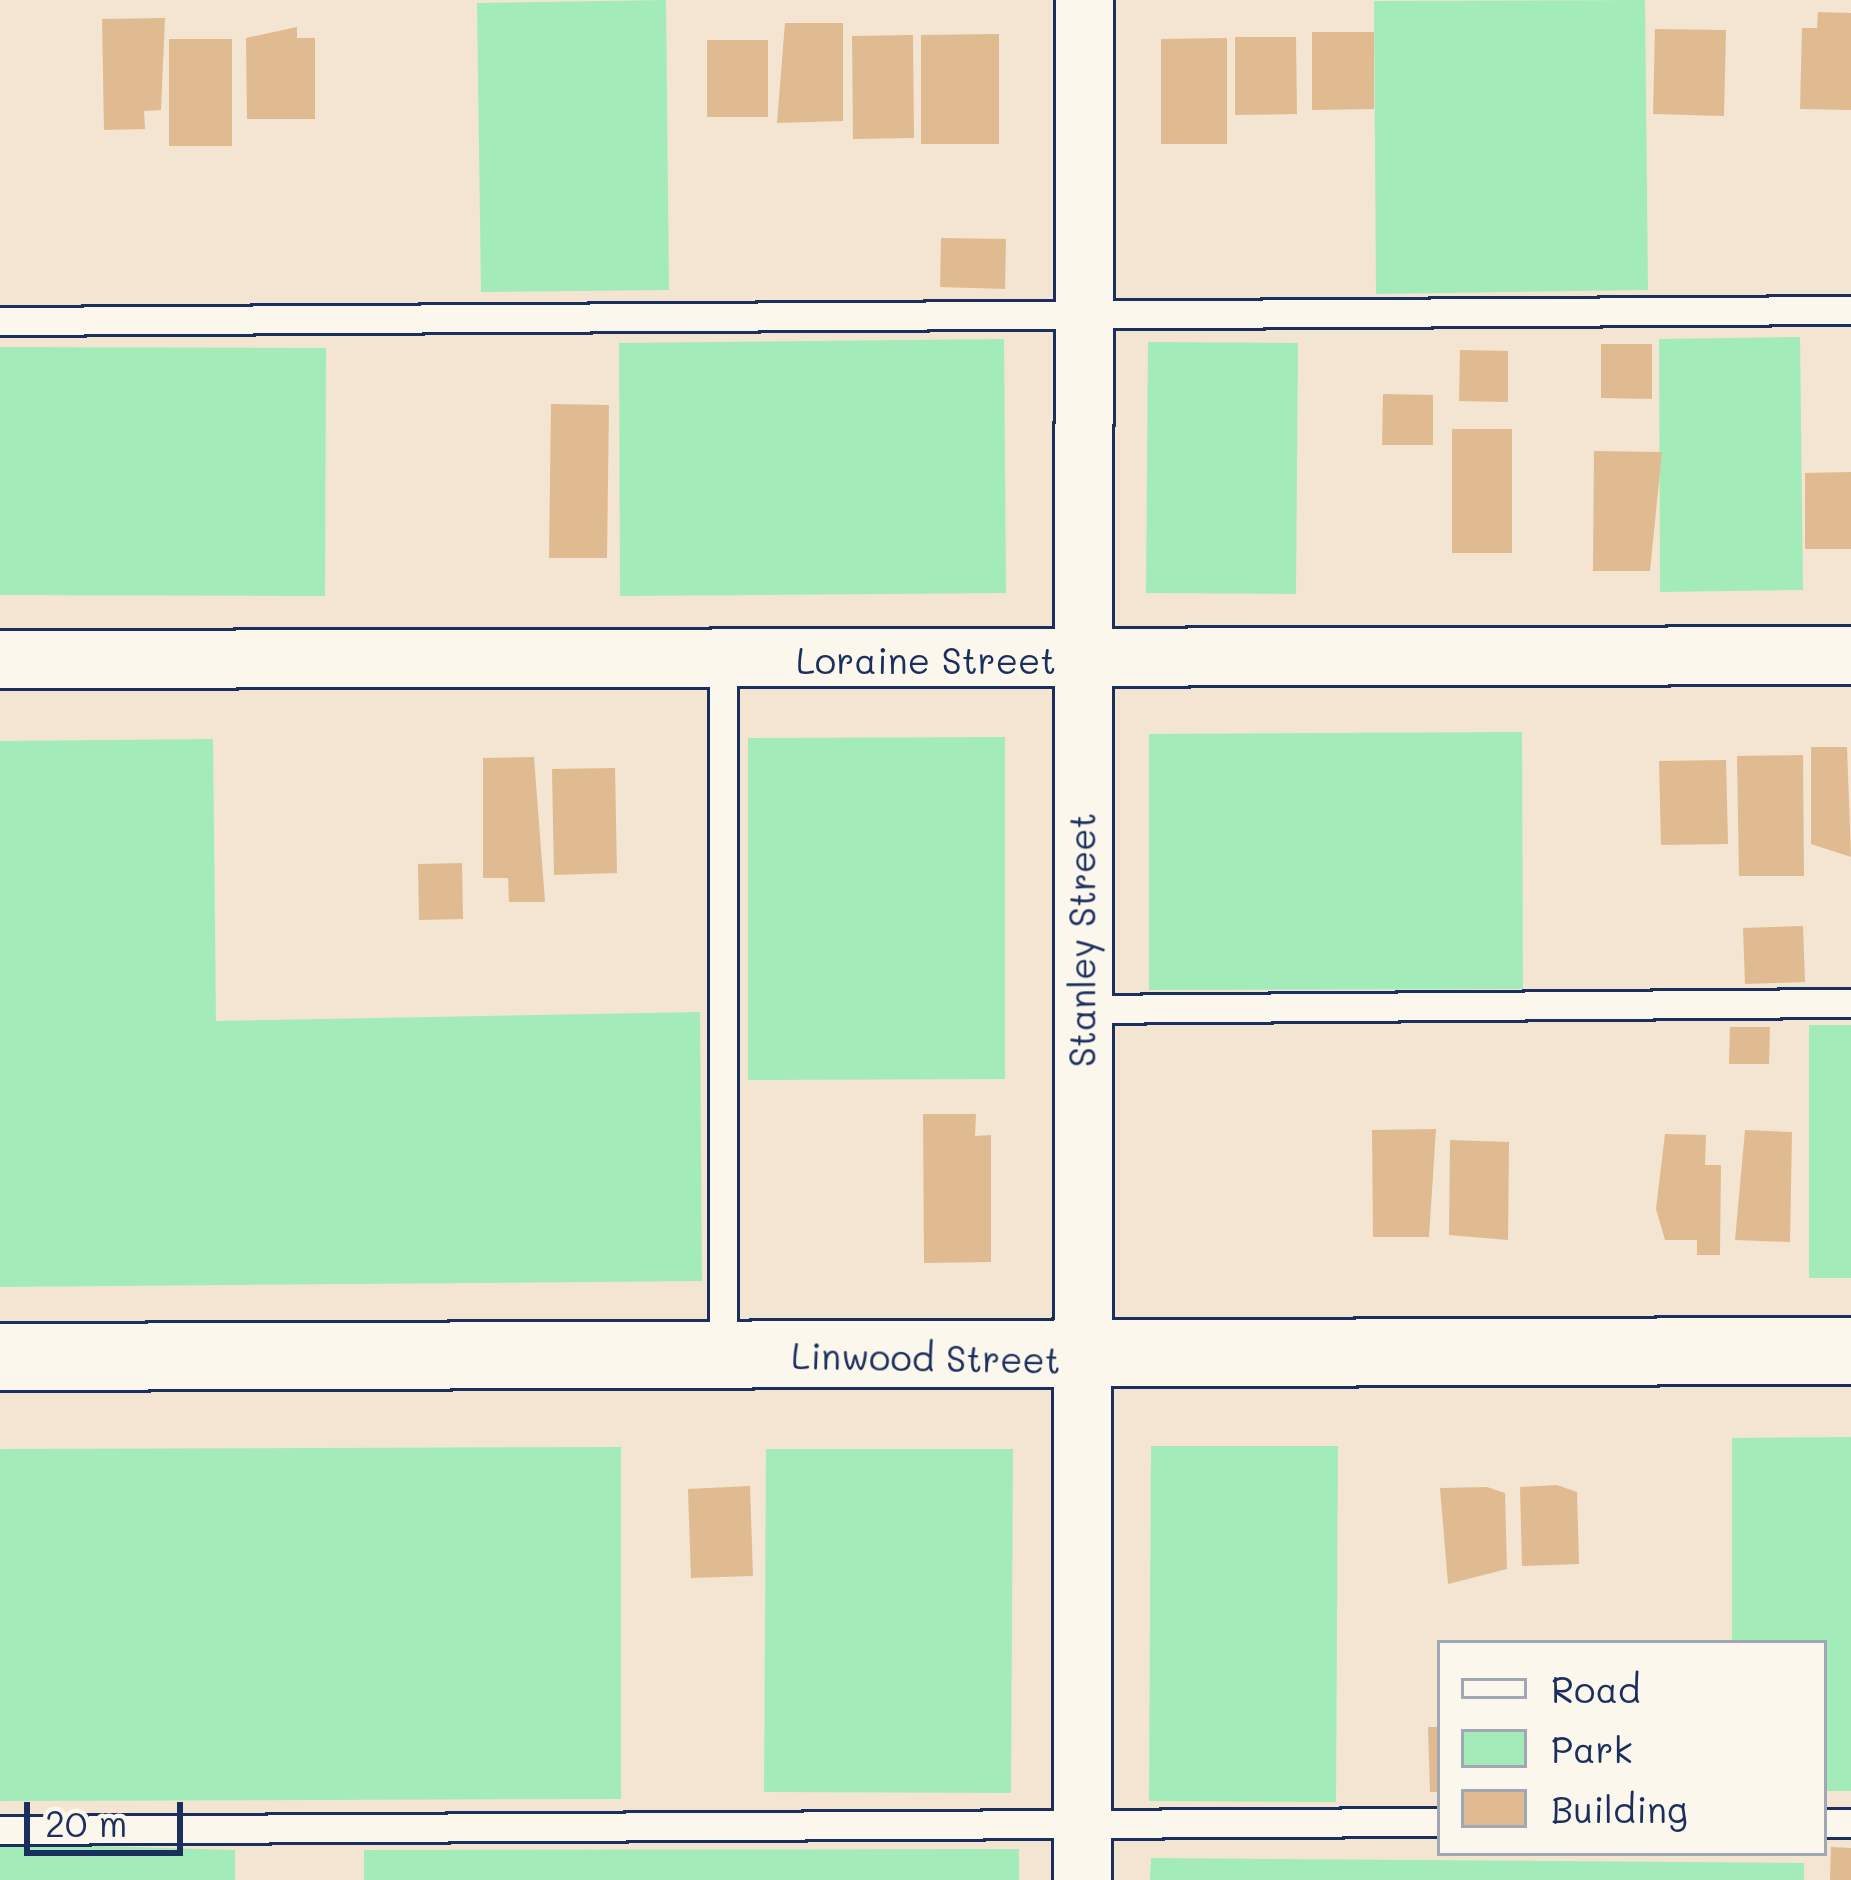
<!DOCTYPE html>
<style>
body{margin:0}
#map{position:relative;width:1851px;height:1880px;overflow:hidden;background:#f3e5d1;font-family:Mali,sans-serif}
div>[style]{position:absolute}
.green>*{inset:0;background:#a3ecba}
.building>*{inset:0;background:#e0bb91}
.roads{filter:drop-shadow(3px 0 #1b2f5e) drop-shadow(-3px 0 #1b2f5e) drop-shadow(0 3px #1b2f5e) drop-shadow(0 -3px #1b2f5e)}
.lane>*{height:27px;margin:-13.5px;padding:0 13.5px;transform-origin:13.5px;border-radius:13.5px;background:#fbf7ec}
.street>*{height:57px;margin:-28.5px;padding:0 28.5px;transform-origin:28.5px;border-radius:28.5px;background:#fbf7ec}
.secondary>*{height:66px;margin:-33px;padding:0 33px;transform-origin:33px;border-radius:33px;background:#fbf7ec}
span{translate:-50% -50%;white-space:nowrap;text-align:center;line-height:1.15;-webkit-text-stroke:9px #fbf7ec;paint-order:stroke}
.street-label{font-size:36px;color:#1b2f5e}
.legend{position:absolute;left:1437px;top:1640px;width:390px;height:216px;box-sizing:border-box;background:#fbf7ec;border:3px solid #a1a7b3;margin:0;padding:15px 21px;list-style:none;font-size:36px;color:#1b2f5e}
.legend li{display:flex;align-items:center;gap:24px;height:60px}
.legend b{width:60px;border:3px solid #a1a7b3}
.scale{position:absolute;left:24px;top:1802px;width:159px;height:54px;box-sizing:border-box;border:6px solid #1b2f5e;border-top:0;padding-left:15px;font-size:36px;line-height:42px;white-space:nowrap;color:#1b2f5e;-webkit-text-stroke:9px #fbf7ec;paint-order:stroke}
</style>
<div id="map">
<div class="green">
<i style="clip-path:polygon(666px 0,669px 290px,481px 292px,477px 3px)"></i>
<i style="clip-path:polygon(1645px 0,1648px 290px,1376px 294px,1374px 1px)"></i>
<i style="clip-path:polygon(1800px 337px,1803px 590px,1660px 592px,1659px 339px)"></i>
<i style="clip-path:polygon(1004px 339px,1006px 593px,620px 596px,619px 343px)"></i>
<i style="clip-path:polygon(1148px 342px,1298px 343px,1296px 594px,1146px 593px)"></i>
<i style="clip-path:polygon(0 347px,326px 348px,325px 596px,0 595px)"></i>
<i style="clip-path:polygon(1522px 732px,1523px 989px,1149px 990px,1149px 734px)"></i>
<i style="clip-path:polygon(1005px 737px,1005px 1079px,748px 1080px,748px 738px)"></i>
<i style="clip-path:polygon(213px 739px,216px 1021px,700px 1012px,702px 1281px,0 1287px,0 741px)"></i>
<i style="clip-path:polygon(1809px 1025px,1851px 1025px,1851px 1278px,1809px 1278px)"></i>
<i style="clip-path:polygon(1851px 1437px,1851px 1791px,1824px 1791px,1824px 1643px,1732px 1643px,1732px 1438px)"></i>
<i style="clip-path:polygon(1151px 1446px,1338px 1446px,1336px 1802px,1149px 1801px)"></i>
<i style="clip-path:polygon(621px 1447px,621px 1799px,0 1801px,0 1449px)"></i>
<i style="clip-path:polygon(766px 1449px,1013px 1449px,1011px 1793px,764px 1792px)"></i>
<i style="clip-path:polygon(0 1843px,235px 1850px,235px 1880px,0 1880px)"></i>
<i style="clip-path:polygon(1019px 1849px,1019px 1880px,364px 1880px,364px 1850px)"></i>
<i style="clip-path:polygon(1151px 1858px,1804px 1863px,1804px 1880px,1150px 1880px)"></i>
</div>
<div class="building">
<i style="clip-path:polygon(1818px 12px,1851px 13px,1851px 110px,1800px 109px,1802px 28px,1817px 28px)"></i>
<i style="clip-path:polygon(165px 18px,161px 110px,144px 111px,145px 129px,104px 130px,102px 19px)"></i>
<i style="clip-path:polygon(785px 23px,843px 23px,843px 121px,777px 123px)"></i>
<i style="clip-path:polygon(297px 27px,297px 38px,315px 38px,315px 119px,247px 119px,246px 38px)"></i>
<i style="clip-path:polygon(1655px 29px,1726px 30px,1724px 116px,1653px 114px)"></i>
<i style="clip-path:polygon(1312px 32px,1374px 32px,1374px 109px,1312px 110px)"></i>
<i style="clip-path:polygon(999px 34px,999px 144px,921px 144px,921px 35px)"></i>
<i style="clip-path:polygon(913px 35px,914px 138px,853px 139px,852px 36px)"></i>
<i style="clip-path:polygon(1235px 37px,1296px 37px,1297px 114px,1235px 115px)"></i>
<i style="clip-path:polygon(1227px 38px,1227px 144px,1161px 144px,1161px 39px)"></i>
<i style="clip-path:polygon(169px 39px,232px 39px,232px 146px,169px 146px)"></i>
<i style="clip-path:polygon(707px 40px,768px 40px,768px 117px,707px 117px)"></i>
<i style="clip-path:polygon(941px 238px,1006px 239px,1005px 289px,940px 287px)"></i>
<i style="clip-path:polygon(1601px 344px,1652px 344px,1652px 399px,1601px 398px)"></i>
<i style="clip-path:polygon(1460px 350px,1508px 351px,1508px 402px,1459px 401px)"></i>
<i style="clip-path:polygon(1383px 394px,1433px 395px,1433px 445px,1382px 445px)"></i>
<i style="clip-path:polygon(551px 404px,609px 405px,607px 558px,549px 558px)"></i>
<i style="clip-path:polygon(1452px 429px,1512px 429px,1512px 553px,1452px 553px)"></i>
<i style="clip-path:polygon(1594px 451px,1662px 452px,1650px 571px,1593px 571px)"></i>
<i style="clip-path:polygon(1851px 472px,1851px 549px,1805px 549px,1805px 473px)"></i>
<i style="clip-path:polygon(1811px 747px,1847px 747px,1851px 857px,1811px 844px)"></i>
<i style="clip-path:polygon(1803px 755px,1804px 876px,1739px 876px,1737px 756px)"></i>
<i style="clip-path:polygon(534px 757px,545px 902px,509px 902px,508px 878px,483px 878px,483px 758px)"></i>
<i style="clip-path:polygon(1726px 760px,1728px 844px,1661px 845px,1659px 761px)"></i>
<i style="clip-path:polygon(615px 768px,617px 873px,554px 875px,552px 769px)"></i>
<i style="clip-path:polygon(462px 863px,463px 919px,419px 920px,418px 864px)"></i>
<i style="clip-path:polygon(1803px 926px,1805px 982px,1745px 984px,1743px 928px)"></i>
<i style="clip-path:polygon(1730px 1027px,1770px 1027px,1769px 1064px,1729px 1064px)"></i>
<i style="clip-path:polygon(923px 1114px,976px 1114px,975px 1136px,991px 1135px,991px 1262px,924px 1263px)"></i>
<i style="clip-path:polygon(1436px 1129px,1429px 1237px,1373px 1237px,1372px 1130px)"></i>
<i style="clip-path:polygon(1745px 1130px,1792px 1132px,1790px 1242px,1735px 1240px)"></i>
<i style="clip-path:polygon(1665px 1134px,1706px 1135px,1705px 1165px,1721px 1165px,1720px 1255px,1697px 1255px,1697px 1240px,1665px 1240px,1656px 1209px)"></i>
<i style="clip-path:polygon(1450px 1140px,1509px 1142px,1508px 1240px,1449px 1235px)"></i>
<i style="clip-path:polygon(1557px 1485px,1577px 1492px,1579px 1564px,1522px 1566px,1520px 1487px)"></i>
<i style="clip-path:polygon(750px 1486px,753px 1576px,691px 1578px,688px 1489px)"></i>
<i style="clip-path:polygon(1487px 1487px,1505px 1493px,1507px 1569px,1448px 1584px,1440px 1488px)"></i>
<i style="clip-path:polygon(1428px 1727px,1440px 1727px,1440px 1792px,1430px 1792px)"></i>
<i style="clip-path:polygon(1831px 1847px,1851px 1848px,1851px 1880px,1830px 1880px)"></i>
</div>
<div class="roads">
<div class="lane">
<i style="left:0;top:321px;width:1851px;rotate:-0.34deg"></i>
<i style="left:1081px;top:1009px;width:770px;rotate:-0.45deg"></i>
<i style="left:723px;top:1354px;width:695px;rotate:-90deg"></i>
<i style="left:1824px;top:1823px;width:27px"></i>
<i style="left:0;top:1830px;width:1440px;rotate:-0.32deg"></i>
</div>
<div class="street">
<i style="left:0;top:659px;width:1851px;rotate:-0.12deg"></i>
<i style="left:1082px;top:1880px;width:1880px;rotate:-89.94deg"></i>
</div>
<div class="secondary">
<i style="left:0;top:1357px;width:1851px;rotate:-0.19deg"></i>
</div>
</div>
<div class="street-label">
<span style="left:926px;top:660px">Loraine Street</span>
<span style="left:1081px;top:940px;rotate:-90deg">Stanley Street</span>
<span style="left:926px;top:1357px;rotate:1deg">Linwood Street</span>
</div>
<ul class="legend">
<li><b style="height:15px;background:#fbf7ec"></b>Road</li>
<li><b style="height:33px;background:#a3ecba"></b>Park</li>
<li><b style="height:33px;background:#e0bb91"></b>Building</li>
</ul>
<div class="scale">20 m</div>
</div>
